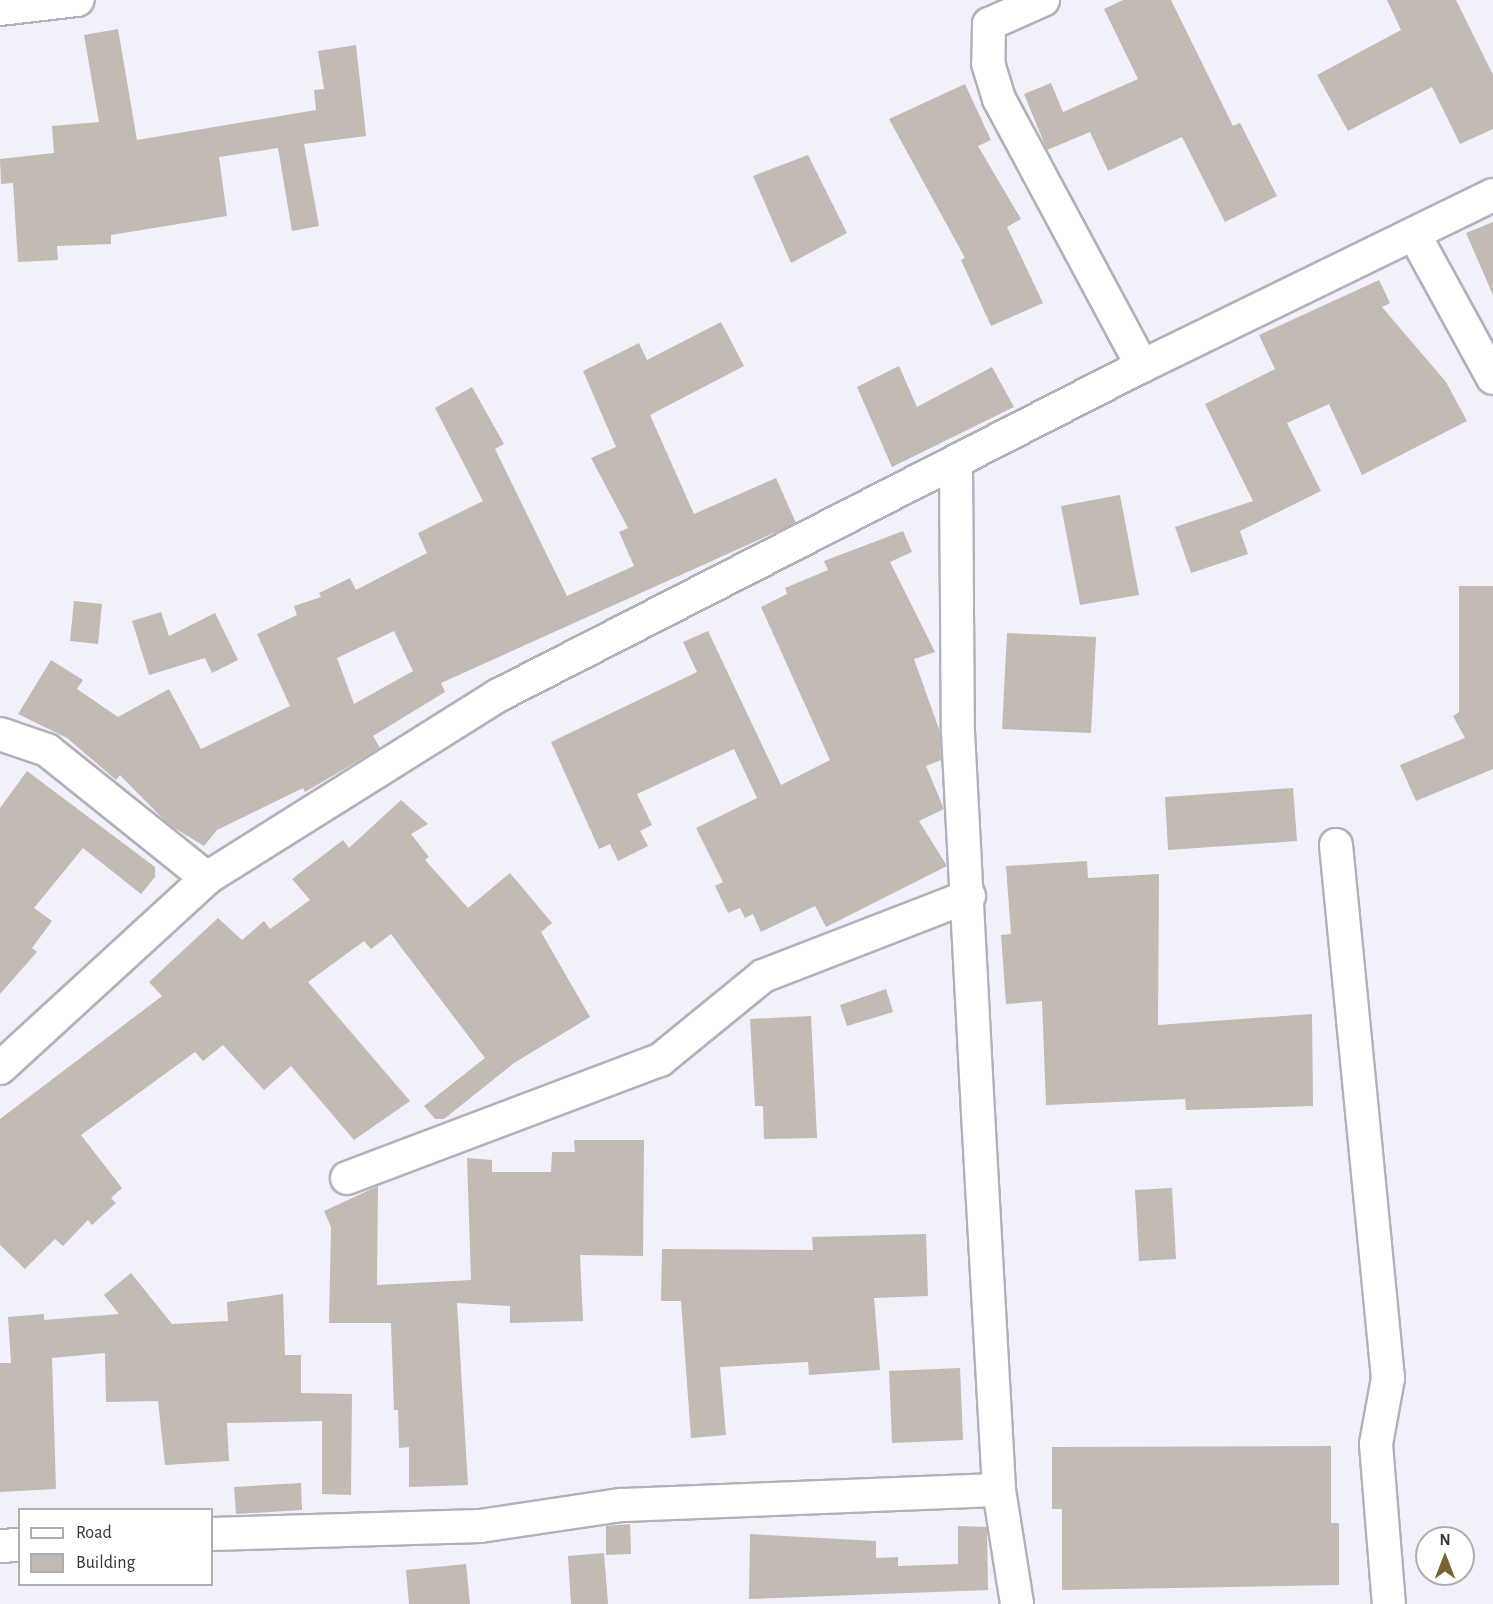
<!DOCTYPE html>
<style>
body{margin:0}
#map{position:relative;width:1493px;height:1604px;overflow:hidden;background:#f1f1fb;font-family:"Alegreya Sans",sans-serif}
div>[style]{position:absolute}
.building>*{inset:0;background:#c2bab3}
.roads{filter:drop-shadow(2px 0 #b1b1bb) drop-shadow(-2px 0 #b1b1bb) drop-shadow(0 2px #b1b1bb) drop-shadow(0 -2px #b1b1bb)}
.minor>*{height:32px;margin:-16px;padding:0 16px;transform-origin:16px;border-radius:16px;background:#fff}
span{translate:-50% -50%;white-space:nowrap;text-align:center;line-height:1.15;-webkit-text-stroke:4.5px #fff;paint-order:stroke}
.legend{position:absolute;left:18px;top:1508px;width:195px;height:78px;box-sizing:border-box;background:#fff;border:2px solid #aeaeaf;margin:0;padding:8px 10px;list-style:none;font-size:18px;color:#343438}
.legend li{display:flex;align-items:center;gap:12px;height:30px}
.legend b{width:30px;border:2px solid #aeaeaf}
.north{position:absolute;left:1415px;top:1526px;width:60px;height:60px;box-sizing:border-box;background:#fff;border:2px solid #aeaeaf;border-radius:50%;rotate:0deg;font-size:16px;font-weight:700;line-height:24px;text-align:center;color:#343438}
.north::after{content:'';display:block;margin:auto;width:21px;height:27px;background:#796534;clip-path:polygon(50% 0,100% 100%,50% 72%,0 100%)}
</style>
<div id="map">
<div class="building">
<i style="clip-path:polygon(1123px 0,1171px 0,1233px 126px,1240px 123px,1277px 196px,1225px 222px,1182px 137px,1108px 171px,1090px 132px,1047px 150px,1024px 94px,1051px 83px,1063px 112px,1138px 79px,1104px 9px)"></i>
<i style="clip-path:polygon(1387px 0,1456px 0,1493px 75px,1493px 129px,1460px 144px,1432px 87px,1348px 131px,1317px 75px,1401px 30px)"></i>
<i style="clip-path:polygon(118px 29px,137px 140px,316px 110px,314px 90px,324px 89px,318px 51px,356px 45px,366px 136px,304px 144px,319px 226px,292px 231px,278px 148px,219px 157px,227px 216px,111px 235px,111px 244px,57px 246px,58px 260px,18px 262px,13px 183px,1px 184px,0 159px,54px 153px,52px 126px,99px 122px,84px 35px)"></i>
<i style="clip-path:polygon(965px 84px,991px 140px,978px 146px,1021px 219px,1007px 227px,1043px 303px,991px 326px,961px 260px,965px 258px,889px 119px)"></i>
<i style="clip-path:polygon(808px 155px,847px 233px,791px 263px,753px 176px)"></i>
<i style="clip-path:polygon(1493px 222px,1493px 295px,1466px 233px)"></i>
<i style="clip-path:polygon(1379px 280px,1390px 303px,1382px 307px,1446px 382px,1467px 421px,1362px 475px,1329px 404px,1287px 423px,1321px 491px,1240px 531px,1248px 554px,1191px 573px,1175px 527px,1253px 501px,1205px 404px,1275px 369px,1259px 335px)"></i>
<i style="clip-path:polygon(evenodd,721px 322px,744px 366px,650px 415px,694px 514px,776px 478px,796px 523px,441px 683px,445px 692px,373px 736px,380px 748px,305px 792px,303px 788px,217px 830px,204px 846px,168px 824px,120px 775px,116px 780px,67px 738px,18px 714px,51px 660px,83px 680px,77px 689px,118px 717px,169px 689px,201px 749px,290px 706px,257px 634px,297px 615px,294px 606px,321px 597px,319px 593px,350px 578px,356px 590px,427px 553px,418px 533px,483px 501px,435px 408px,472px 387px,504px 444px,495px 449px,567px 596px,634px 566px,619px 532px,628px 528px,591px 458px,616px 447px,583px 371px,639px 343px,647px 360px,721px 322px,394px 631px,413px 671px,354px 704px,337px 658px,394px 631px)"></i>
<i style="clip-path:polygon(899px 366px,917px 407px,992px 367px,1014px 407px,892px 467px,857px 387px)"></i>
<i style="clip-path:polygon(1120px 495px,1139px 595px,1080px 605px,1061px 506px)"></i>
<i style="clip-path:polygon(903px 531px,912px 552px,890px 562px,935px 652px,914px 659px,940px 732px,941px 760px,926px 766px,944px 809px,919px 821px,947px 866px,826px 927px,815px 906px,761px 932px,753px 914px,745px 918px,740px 908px,728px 913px,715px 886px,723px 882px,696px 828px,757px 798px,734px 749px,637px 794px,652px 825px,640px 831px,648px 846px,618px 861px,610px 844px,599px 849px,551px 742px,697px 672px,683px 642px,708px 631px,781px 785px,830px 760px,761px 607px,787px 594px,785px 588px,828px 570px,824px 561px)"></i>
<i style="clip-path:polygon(1459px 586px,1493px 586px,1493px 769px,1416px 801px,1400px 765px,1465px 738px,1453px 716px,1459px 712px)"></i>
<i style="clip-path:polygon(74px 601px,102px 604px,98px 644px,70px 641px)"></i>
<i style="clip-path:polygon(161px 612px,169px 636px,215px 613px,238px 660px,212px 673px,205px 658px,149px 675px,132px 621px)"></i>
<i style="clip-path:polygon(1007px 633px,1096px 637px,1091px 733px,1002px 729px)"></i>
<i style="clip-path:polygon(27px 771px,155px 867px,155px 877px,141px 894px,83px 848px,34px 908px,52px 921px,32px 948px,37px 952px,0 994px,0 808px)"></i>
<i style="clip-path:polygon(1293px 788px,1297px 841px,1168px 850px,1165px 797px)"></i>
<i style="clip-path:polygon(401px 800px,428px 824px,411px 834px,429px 857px,425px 860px,468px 908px,510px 873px,552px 923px,541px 932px,590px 1017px,514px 1063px,444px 1119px,435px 1119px,424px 1106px,485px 1058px,391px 934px,371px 949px,364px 941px,308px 982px,410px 1101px,354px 1140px,291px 1066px,264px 1090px,223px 1045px,203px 1061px,195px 1052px,81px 1135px,122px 1188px,111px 1198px,116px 1203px,92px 1225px,88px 1220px,63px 1246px,55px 1239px,25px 1269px,0 1245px,0 1119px,162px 996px,149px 982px,218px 918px,242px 940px,264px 921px,270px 929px,310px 900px,292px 879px,343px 840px,349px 848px)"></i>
<i style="clip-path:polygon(1087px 861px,1088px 878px,1159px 874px,1158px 1025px,1312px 1014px,1313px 1106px,1186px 1110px,1185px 1099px,1046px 1105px,1042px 1001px,1006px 1004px,1001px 935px,1011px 934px,1006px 866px)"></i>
<i style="clip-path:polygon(886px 989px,893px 1012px,847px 1026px,840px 1005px)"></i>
<i style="clip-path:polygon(811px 1016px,817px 1138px,764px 1139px,763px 1106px,755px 1106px,750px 1019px)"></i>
<i style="clip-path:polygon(574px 1140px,644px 1140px,643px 1256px,580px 1255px,583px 1321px,510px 1323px,510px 1306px,457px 1303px,468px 1485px,409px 1487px,409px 1447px,399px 1448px,398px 1410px,394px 1410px,391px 1323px,329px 1323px,331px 1227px,324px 1211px,378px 1186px,377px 1285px,471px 1280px,467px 1158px,492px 1160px,492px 1172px,551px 1172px,552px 1152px,575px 1152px)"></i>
<i style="clip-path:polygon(1172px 1188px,1176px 1259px,1139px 1261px,1135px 1190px)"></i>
<i style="clip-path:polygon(926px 1234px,928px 1296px,874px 1298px,880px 1370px,809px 1375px,808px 1362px,720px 1367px,726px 1435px,691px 1438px,681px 1301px,661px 1301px,662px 1249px,813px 1250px,812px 1237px)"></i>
<i style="clip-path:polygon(131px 1273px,172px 1324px,228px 1321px,227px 1302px,283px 1294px,285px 1355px,301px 1355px,301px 1393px,352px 1394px,351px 1495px,322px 1494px,322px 1421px,227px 1423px,229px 1461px,165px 1465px,158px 1401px,106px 1402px,105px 1353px,52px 1358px,56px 1489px,0 1492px,0 1363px,11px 1363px,8px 1317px,44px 1314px,44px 1320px,119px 1314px,104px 1295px)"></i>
<i style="clip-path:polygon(960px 1368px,963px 1440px,892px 1443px,889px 1371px)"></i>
<i style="clip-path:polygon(1331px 1446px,1331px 1523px,1339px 1523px,1339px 1585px,1062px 1590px,1062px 1509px,1052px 1509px,1052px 1447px)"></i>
<i style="clip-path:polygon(301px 1483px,302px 1510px,236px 1514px,234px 1487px)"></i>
<i style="clip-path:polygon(630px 1524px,631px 1554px,606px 1555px,606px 1526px)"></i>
<i style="clip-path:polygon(958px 1526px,987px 1527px,988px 1590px,749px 1599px,750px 1534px,876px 1541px,876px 1558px,898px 1557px,898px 1566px,958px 1564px)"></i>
<i style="clip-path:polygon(604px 1553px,608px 1604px,571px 1604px,568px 1556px)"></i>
<i style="clip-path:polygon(466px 1564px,470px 1604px,409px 1604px,406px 1570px)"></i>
</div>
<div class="roads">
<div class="minor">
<i style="left:1043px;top:0;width:59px;rotate:156deg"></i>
<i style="left:989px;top:24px;width:39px;rotate:91deg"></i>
<i style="left:988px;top:63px;width:38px;rotate:73deg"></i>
<i style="left:999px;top:99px;width:303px;rotate:61.8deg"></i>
<i style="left:0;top:9px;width:78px;rotate:-6.7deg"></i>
<i style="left:1414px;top:234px;width:164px;rotate:61.3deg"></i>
<i style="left:956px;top:464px;width:268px;rotate:89.6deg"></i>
<i style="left:958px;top:732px;width:382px;rotate:87deg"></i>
<i style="left:978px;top:1113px;width:378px;rotate:86.8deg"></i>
<i style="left:999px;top:1490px;width:115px;rotate:81deg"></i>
<i style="left:0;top:734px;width:50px;rotate:18.8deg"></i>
<i style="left:47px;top:750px;width:205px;rotate:38.7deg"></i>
<i style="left:1336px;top:845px;width:536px;rotate:84.43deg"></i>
<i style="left:1388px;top:1378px;width:67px;rotate:100.3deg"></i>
<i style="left:1376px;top:1444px;width:161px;rotate:85.4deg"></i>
<i style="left:0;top:1068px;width:281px;rotate:-42.5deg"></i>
<i style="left:207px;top:878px;width:345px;rotate:-32.1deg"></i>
<i style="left:499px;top:695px;width:722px;rotate:-27.1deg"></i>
<i style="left:1142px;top:366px;width:390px;rotate:-26deg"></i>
<i style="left:347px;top:1178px;width:335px;rotate:-20.7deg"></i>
<i style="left:660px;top:1060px;width:133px;rotate:-39.2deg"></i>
<i style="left:763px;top:976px;width:221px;rotate:-21.2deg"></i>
<i style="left:212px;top:1534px;width:268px;rotate:-1.7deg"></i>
<i style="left:480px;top:1526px;width:143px;rotate:-8.5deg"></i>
<i style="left:621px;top:1505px;width:378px;rotate:-2.3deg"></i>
<i style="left:0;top:1546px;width:20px;rotate:-3deg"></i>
</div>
</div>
<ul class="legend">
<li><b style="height:8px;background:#fff"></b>Road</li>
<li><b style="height:16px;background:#c2bab3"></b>Building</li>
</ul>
<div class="north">N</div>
</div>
